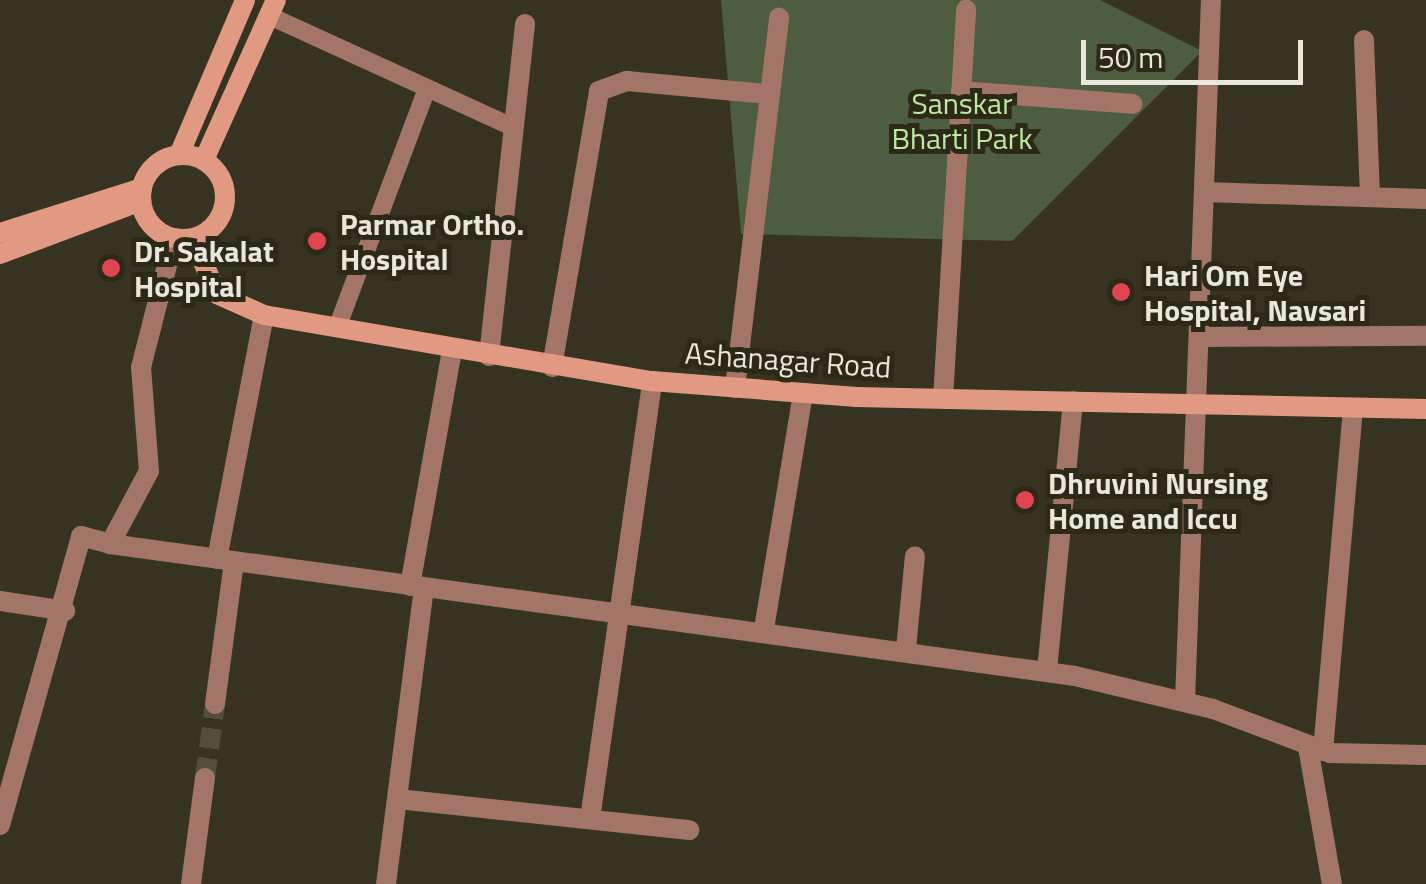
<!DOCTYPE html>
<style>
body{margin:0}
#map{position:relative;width:1426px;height:884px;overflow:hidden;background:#373322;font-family:"Titillium Web",sans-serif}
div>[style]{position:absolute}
.green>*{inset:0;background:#4c5d42}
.street-tunnel>*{height:20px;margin-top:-10px;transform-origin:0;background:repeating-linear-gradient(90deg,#524e3e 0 20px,transparent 0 30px)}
.lane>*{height:18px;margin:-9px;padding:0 9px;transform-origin:9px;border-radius:9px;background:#a27566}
.street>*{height:20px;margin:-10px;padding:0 10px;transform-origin:10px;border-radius:10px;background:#a27566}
.secondary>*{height:20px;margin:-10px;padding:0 10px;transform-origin:10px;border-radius:10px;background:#e19a81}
.secondary>.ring{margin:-10px;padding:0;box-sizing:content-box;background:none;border:20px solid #e19a81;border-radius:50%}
.dots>*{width:28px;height:28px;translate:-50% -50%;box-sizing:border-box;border:5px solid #2d2918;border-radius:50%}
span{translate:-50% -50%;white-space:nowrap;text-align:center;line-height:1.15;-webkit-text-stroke:10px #2d2918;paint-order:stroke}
.park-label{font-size:30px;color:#bce9a1}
.poi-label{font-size:30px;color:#e9e6dc;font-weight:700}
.left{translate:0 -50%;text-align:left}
.street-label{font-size:30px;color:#e9e6dc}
.scale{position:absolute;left:1081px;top:40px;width:222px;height:45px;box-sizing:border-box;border:5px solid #e9e6dc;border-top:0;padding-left:12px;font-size:30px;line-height:35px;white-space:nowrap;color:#e9e6dc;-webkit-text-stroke:8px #2d2918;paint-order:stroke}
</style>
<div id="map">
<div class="green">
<i style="clip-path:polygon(721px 0,1100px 0,1202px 51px,1012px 241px,741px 234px)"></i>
</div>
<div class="street-tunnel">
<i style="left:205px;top:778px;width:75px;rotate:-82.3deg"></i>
</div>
<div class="lane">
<i style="left:272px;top:17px;width:266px;rotate:24.6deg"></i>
<i style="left:337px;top:328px;width:253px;rotate:-69.4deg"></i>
</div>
<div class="street">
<i style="left:1364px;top:40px;width:157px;rotate:87.8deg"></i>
<i style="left:961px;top:91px;width:172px;rotate:4.3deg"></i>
<i style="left:1204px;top:192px;width:222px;rotate:1.8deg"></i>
<i style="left:174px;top:238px;width:133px;rotate:104.3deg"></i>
<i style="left:141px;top:367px;width:104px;rotate:85.6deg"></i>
<i style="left:149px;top:471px;width:83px;rotate:118.1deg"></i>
<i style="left:110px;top:544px;width:974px;rotate:7.79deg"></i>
<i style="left:1075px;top:676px;width:142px;rotate:13.4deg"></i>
<i style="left:1213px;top:709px;width:125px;rotate:20.6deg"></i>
<i style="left:1330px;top:753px;width:96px;rotate:1.2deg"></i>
<i style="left:1200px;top:337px;width:226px;rotate:-0.3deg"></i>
<i style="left:489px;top:356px;width:334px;rotate:-83.8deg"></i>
<i style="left:552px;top:367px;width:280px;rotate:-80.3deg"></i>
<i style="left:599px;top:91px;width:30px;rotate:-20deg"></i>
<i style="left:627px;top:81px;width:142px;rotate:5.3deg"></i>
<i style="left:735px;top:388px;width:373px;rotate:-83.2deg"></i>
<i style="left:943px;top:399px;width:390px;rotate:-86.6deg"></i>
<i style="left:217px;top:559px;width:248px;rotate:-79.1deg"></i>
<i style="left:410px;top:586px;width:240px;rotate:-79.9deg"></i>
<i style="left:0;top:601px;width:66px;rotate:8.7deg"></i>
<i style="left:764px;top:629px;width:239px;rotate:-80.6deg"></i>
<i style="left:906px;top:649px;width:93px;rotate:-84.5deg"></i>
<i style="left:1047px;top:671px;width:271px;rotate:-84.5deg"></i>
<i style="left:1185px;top:701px;width:701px;rotate:-87.88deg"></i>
<i style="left:215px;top:704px;width:144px;rotate:-82.4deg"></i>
<i style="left:1308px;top:747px;width:139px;rotate:80.1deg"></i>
<i style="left:1323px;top:751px;width:344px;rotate:-85deg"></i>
<i style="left:398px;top:799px;width:293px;rotate:6.1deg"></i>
<i style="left:590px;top:819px;width:442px;rotate:-81.9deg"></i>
<i style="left:0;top:825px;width:300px;rotate:-74.3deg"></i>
<i style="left:81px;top:536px;width:30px;rotate:15deg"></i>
<i style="left:191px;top:884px;width:107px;rotate:-82.5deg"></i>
<i style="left:386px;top:884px;width:298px;rotate:-82.7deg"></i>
</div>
<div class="secondary">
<i class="ring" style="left:141px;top:155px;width:64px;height:64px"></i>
<i style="left:179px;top:155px;width:168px;rotate:-66.9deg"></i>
<i style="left:204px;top:160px;width:175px;rotate:-65.8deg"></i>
<i style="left:0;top:233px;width:149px;rotate:-17.6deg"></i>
<i style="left:193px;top:239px;width:60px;rotate:66.4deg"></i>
<i style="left:217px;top:294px;width:51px;rotate:24.1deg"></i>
<i style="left:264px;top:315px;width:394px;rotate:9.7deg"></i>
<i style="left:652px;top:381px;width:205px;rotate:4.5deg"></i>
<i style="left:856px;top:397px;width:570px;rotate:1.21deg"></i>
<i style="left:0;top:254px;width:151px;rotate:-20.6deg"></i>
</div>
<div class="dots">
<i style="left:317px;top:241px;background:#e0444e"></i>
<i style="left:111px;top:268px;background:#e0444e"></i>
<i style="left:1121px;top:292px;background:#e0444e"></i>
<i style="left:1025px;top:500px;background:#e0444e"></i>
</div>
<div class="park-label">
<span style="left:962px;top:120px">Sanskar<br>Bharti Park</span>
</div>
<div class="poi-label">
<span class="left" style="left:340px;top:241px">Parmar Ortho.<br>Hospital</span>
<span class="left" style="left:134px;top:268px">Dr. Sakalat<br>Hospital</span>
<span class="left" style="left:1144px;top:292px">Hari Om Eye<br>Hospital, Navsari</span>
<span class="left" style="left:1048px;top:500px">Dhruvini Nursing<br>Home and Iccu</span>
</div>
<div class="street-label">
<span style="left:788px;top:360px;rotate:4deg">Ashanagar Road</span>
</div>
<div class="scale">50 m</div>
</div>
